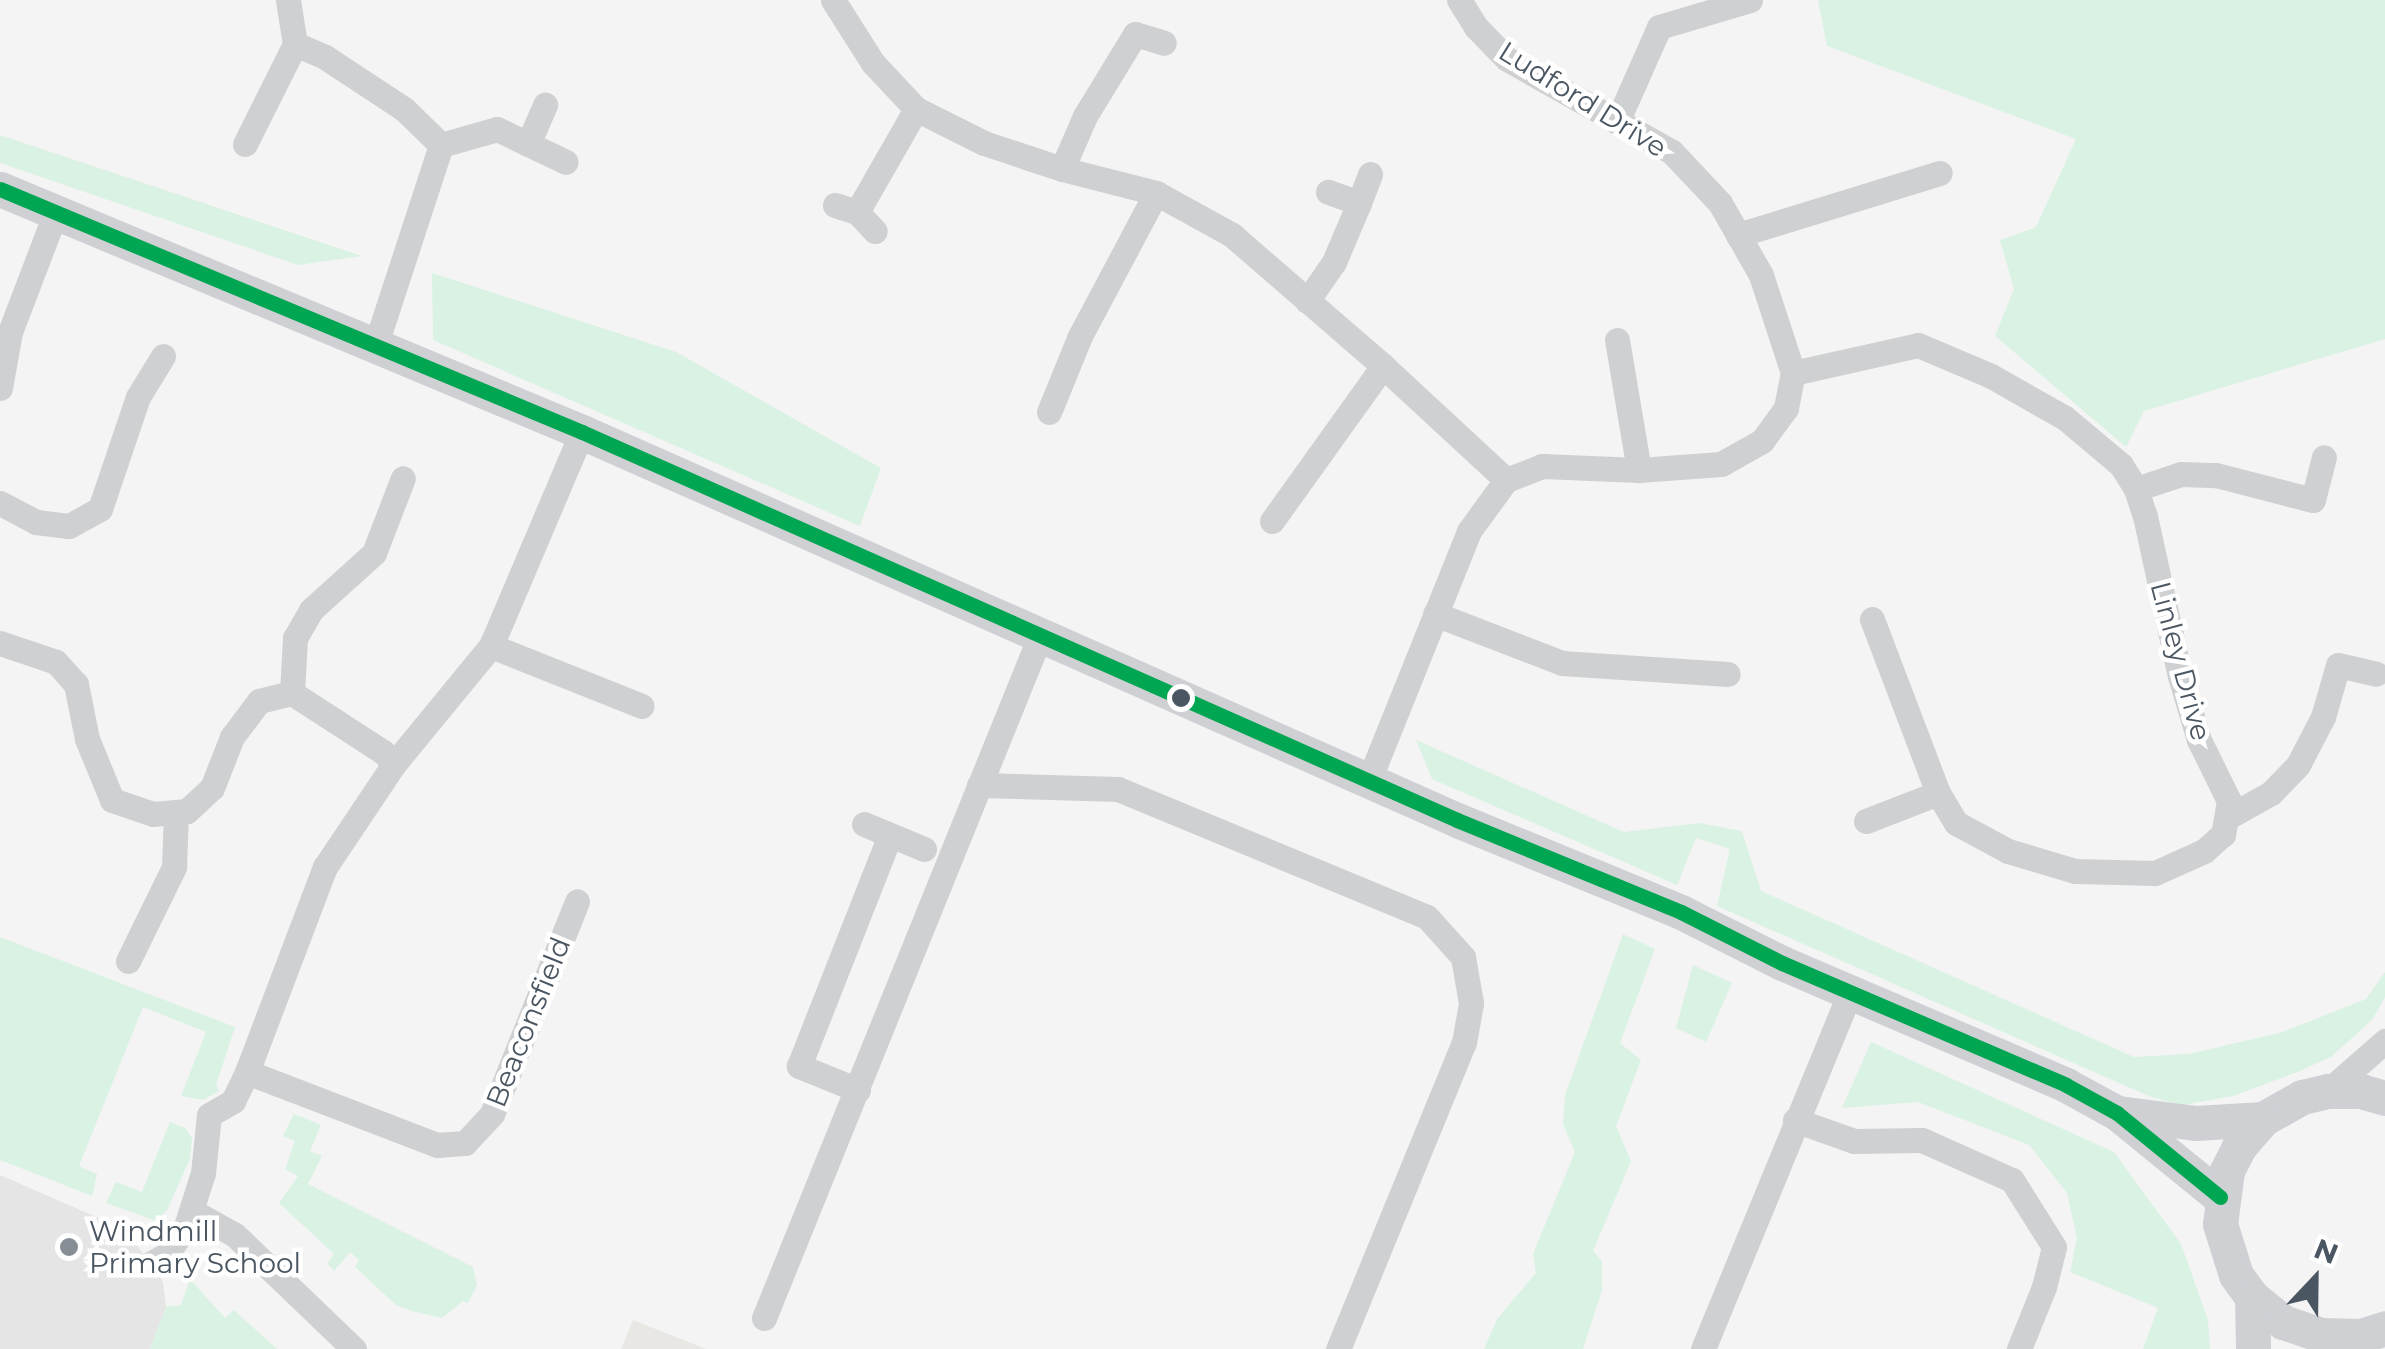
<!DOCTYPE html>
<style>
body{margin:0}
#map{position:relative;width:2385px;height:1349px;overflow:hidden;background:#f4f4f4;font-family:Montserrat,sans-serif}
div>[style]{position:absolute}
.commercial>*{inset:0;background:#e8e7e3}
.education>*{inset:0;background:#e6e5e6}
.green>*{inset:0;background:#d9f2e3}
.street>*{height:25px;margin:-12.5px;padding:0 12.5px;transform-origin:12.5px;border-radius:12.5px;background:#ced0d2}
.secondary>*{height:35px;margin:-17.5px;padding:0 17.5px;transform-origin:17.5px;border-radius:17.5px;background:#ced0d4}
.bus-1>*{height:15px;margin:-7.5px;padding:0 7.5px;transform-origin:7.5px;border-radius:7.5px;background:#00a651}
.dots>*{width:28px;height:28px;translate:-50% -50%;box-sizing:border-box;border:5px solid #fff;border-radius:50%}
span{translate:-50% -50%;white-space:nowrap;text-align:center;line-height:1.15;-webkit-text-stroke:9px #fff;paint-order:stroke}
.street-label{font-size:28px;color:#4a5661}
.poi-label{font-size:28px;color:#4a5661}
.left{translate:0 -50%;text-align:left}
.north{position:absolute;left:2265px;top:1229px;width:100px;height:100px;-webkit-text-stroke:8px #fff;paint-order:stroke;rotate:22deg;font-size:28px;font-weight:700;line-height:40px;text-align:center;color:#4a5661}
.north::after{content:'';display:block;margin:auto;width:35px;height:45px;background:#4a5661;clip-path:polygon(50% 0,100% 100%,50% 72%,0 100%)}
</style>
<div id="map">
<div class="commercial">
<i style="clip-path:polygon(633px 1320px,706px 1349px,621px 1349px)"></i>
</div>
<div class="education">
<i style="clip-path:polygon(0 1175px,126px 1230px,163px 1282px,166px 1307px,150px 1349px,0 1349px)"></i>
</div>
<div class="green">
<i style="clip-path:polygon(1818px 0,2385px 0,2385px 339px,2144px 411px,2126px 447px,1995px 336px,2014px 289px,2000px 240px,2036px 227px,2076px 139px,1827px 46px)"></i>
<i style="clip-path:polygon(0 135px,362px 256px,298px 265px,0 163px)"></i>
<i style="clip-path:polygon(432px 273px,676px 352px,881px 468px,860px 526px,433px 340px)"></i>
<i style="clip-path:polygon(1416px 740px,1624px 832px,1699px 823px,1742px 831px,1761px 891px,2134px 1057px,2189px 1054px,2283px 1032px,2366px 999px,2385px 972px,2385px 997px,2372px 1020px,2331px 1057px,2295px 1073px,2233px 1096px,2182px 1105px,2151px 1097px,1717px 906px,1730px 849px,1696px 838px,1677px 885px,1432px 779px)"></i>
<i style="clip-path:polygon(1623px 934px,1655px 949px,1620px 1043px,1641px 1060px,1616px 1126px,1631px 1161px,1593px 1251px,1602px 1261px,1602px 1290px,1583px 1349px,1484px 1349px,1497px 1319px,1536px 1273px,1533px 1254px,1575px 1152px,1563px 1124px,1565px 1095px)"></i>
<i style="clip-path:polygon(0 937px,235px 1027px,216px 1085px,219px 1091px,203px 1100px,181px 1096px,206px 1032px,143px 1007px,79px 1166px,97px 1174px,92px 1196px,0 1160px)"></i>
<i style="clip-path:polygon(1693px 965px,1732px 983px,1706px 1042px,1676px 1028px)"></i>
<i style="clip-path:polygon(1871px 1042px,2114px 1152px,2181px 1244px,2208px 1320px,2210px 1349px,2143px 1349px,2158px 1308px,2070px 1272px,2077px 1238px,2067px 1193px,2029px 1145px,1918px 1102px,1842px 1108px)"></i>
<i style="clip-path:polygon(294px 1114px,321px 1125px,310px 1151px,322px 1156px,308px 1184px,473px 1267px,477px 1285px,468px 1303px,463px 1301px,442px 1318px,411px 1311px,396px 1305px,355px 1267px,359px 1260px,350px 1252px,334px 1271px,327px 1263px,334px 1254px,279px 1203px,298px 1176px,285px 1169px,295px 1141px,283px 1136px)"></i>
<i style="clip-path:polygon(170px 1122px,185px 1128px,192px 1138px,190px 1159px,167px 1210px,156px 1221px,106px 1203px,116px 1182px,142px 1192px)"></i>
<i style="clip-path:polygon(190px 1279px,225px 1318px,234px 1310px,277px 1349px,150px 1349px,166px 1307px,181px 1305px)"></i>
</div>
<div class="street">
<i style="left:288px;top:0;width:45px;rotate:81deg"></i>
<i style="left:833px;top:0;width:75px;rotate:57.6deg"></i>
<i style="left:873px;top:63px;width:63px;rotate:46.9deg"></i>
<i style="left:916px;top:109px;width:76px;rotate:26.6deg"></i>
<i style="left:984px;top:143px;width:82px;rotate:18.4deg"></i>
<i style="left:1062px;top:169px;width:97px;rotate:14.3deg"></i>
<i style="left:1156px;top:193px;width:87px;rotate:28.9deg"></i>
<i style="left:1232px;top:235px;width:200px;rotate:40.9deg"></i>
<i style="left:1383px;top:366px;width:168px;rotate:42.8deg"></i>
<i style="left:1617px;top:122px;width:104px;rotate:-66.1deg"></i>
<i style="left:1659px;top:27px;width:95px;rotate:-16.5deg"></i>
<i style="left:245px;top:144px;width:112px;rotate:-63.4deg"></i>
<i style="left:295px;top:44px;width:33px;rotate:23deg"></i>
<i style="left:325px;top:57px;width:95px;rotate:33.4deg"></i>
<i style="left:404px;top:109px;width:52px;rotate:44.2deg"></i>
<i style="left:441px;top:145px;width:209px;rotate:108.1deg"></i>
<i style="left:528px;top:144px;width:43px;rotate:-66.4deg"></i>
<i style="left:441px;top:145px;width:58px;rotate:-15.9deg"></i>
<i style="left:497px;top:129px;width:76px;rotate:25.6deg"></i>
<i style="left:1062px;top:169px;width:58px;rotate:-66.5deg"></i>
<i style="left:1085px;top:116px;width:96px;rotate:-58.6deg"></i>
<i style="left:1135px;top:34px;width:30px;rotate:17deg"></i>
<i style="left:1359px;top:203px;width:31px;rotate:-69deg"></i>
<i style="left:835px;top:205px;width:23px;rotate:18deg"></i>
<i style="left:857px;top:212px;width:26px;rotate:47deg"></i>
<i style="left:857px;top:212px;width:119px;rotate:-60.2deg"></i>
<i style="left:1738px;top:235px;width:211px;rotate:-17.1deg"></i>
<i style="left:1307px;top:301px;width:47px;rotate:-55.3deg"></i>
<i style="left:1334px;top:262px;width:64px;rotate:-67deg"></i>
<i style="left:1359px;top:203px;width:33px;rotate:-160deg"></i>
<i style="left:1617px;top:340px;width:132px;rotate:80.4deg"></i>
<i style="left:1793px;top:373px;width:128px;rotate:-12.6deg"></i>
<i style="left:1918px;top:345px;width:79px;rotate:23deg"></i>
<i style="left:1991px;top:376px;width:85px;rotate:29.6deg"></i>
<i style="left:2065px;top:418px;width:73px;rotate:40deg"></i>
<i style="left:2121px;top:465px;width:28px;rotate:58deg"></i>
<i style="left:2136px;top:489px;width:28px;rotate:72deg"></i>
<i style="left:2145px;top:516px;width:164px;rotate:77.7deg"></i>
<i style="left:2180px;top:676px;width:67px;rotate:73.5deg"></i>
<i style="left:2199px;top:740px;width:68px;rotate:63.8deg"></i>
<i style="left:2229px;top:801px;width:34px;rotate:100deg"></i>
<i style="left:2223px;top:834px;width:25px;rotate:138deg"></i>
<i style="left:2204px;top:851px;width:54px;rotate:155.8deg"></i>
<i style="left:2155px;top:873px;width:80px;rotate:-178.6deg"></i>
<i style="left:2075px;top:871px;width:70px;rotate:-163.4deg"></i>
<i style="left:2008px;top:851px;width:59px;rotate:-151.7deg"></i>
<i style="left:1956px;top:823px;width:35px;rotate:-121deg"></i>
<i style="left:1938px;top:793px;width:186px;rotate:-110.8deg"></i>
<i style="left:0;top:388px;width:57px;rotate:-79.9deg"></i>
<i style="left:10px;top:332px;width:132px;rotate:-69.1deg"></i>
<i style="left:1049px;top:412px;width:82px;rotate:-67.8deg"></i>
<i style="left:1080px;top:336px;width:162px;rotate:-62deg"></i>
<i style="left:2136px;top:489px;width:47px;rotate:-18.4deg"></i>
<i style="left:2181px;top:474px;width:35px;rotate:2deg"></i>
<i style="left:2216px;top:475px;width:100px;rotate:14.5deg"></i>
<i style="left:2313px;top:500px;width:44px;rotate:-75.7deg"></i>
<i style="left:0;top:503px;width:41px;rotate:27.8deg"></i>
<i style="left:36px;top:522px;width:33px;rotate:7deg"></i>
<i style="left:69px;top:526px;width:35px;rotate:-29deg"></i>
<i style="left:100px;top:509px;width:118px;rotate:-71.3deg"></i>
<i style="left:138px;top:397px;width:48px;rotate:-58.6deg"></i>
<i style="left:1272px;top:521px;width:191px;rotate:-54.4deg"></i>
<i style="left:1435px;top:614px;width:136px;rotate:21.1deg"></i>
<i style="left:1562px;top:663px;width:166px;rotate:3.8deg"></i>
<i style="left:0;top:643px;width:59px;rotate:18.7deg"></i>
<i style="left:56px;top:662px;width:30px;rotate:48deg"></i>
<i style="left:76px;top:684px;width:56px;rotate:78.7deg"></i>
<i style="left:87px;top:739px;width:66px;rotate:67.7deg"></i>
<i style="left:112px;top:800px;width:43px;rotate:18.9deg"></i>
<i style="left:153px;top:814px;width:34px;rotate:-5deg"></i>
<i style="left:187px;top:811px;width:34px;rotate:-43deg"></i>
<i style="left:212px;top:788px;width:55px;rotate:-68.6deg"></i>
<i style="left:232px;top:737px;width:45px;rotate:-53.1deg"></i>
<i style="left:259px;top:701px;width:34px;rotate:-14deg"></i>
<i style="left:292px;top:693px;width:55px;rotate:-86.9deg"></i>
<i style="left:295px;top:638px;width:32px;rotate:-60deg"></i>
<i style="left:311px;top:610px;width:85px;rotate:-42.1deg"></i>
<i style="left:374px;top:553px;width:80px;rotate:-68.9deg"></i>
<i style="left:491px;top:646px;width:162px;rotate:21.7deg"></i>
<i style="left:292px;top:693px;width:108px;rotate:33deg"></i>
<i style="left:383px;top:752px;width:16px;rotate:47deg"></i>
<i style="left:1369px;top:780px;width:268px;rotate:-68.1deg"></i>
<i style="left:1469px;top:531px;width:63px;rotate:-54deg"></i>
<i style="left:1506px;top:480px;width:39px;rotate:-21deg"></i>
<i style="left:1542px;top:466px;width:97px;rotate:2.4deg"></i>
<i style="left:1639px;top:470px;width:82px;rotate:-4.2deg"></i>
<i style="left:1721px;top:464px;width:47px;rotate:-29.3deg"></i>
<i style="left:1762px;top:441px;width:41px;rotate:-54deg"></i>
<i style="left:1786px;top:408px;width:36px;rotate:-79deg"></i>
<i style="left:1793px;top:373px;width:103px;rotate:-108.1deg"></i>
<i style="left:1761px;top:275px;width:83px;rotate:-119.7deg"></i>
<i style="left:1720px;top:203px;width:70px;rotate:-133.3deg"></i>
<i style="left:1672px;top:152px;width:189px;rotate:-150.6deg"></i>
<i style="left:1507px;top:59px;width:45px;rotate:-134.1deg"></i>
<i style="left:1476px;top:27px;width:32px;rotate:-122deg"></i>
<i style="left:979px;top:785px;width:139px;rotate:1.6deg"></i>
<i style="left:1118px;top:789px;width:334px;rotate:22.5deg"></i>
<i style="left:1427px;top:917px;width:54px;rotate:48deg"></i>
<i style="left:1463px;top:957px;width:47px;rotate:80.1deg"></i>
<i style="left:1471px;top:1003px;width:40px;rotate:100deg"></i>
<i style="left:1464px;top:1042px;width:332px;rotate:112.3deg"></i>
<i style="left:2228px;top:817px;width:49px;rotate:-29.2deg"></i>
<i style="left:2271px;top:793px;width:39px;rotate:-46deg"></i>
<i style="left:2298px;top:765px;width:54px;rotate:-62.5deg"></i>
<i style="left:2323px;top:717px;width:54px;rotate:-73.9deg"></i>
<i style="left:2338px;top:665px;width:39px;rotate:13deg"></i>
<i style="left:1866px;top:821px;width:77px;rotate:-21.3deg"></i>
<i style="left:864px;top:824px;width:65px;rotate:22.6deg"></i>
<i style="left:128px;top:961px;width:105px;rotate:-63.9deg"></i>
<i style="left:174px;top:867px;width:55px;rotate:-87.9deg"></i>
<i style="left:247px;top:1072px;width:204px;rotate:21deg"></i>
<i style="left:437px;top:1145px;width:28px;rotate:-4deg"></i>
<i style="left:465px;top:1143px;width:40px;rotate:-47deg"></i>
<i style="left:492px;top:1114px;width:229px;rotate:-68.2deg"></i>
<i style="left:858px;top:1090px;width:64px;rotate:-157.9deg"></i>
<i style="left:799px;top:1066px;width:248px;rotate:-68.5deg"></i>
<i style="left:2328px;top:1091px;width:76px;rotate:-41.3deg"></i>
<i style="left:1795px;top:1120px;width:63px;rotate:19.6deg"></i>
<i style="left:1854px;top:1141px;width:68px;rotate:-0.8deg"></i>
<i style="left:1922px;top:1140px;width:98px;rotate:24deg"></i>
<i style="left:2012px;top:1180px;width:79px;rotate:57.9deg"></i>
<i style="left:2054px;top:1247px;width:41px;rotate:104deg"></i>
<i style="left:2044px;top:1287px;width:67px;rotate:112deg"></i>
<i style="left:192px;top:1211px;width:49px;rotate:29.2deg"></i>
<i style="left:235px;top:1235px;width:165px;rotate:43.8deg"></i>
<i style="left:150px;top:1264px;width:18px;rotate:-29deg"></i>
<i style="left:166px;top:1255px;width:35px;rotate:-55deg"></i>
<i style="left:186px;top:1226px;width:56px;rotate:-72.2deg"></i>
<i style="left:203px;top:1173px;width:58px;rotate:-84.1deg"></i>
<i style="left:209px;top:1115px;width:28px;rotate:-30deg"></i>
<i style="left:233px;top:1101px;width:32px;rotate:-64deg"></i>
<i style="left:247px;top:1072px;width:219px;rotate:-69.2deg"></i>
<i style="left:325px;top:867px;width:124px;rotate:-56.2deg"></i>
<i style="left:394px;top:764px;width:153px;rotate:-50.6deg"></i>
<i style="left:491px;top:646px;width:233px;rotate:-67deg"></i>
<i style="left:764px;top:1318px;width:736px;rotate:-67.97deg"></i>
<i style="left:1703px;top:1349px;width:385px;rotate:-67.6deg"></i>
</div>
<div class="secondary">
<i style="left:0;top:189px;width:631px;rotate:22.66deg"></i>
<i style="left:582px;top:432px;width:957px;rotate:23.91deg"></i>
<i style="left:1457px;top:820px;width:242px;rotate:22.3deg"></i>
<i style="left:1681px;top:912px;width:113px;rotate:26.8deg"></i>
<i style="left:1782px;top:963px;width:309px;rotate:23.2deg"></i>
<i style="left:2066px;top:1085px;width:58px;rotate:28.8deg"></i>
<i style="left:2117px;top:1113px;width:133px;rotate:39.2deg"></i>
<i style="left:2385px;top:1098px;width:25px;rotate:-164deg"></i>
<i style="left:2361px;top:1091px;width:33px;rotate:180deg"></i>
<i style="left:2328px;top:1091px;width:27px;rotate:167deg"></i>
<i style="left:2302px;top:1097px;width:45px;rotate:150.6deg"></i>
<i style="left:2263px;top:1119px;width:37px;rotate:131deg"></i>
<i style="left:2239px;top:1147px;width:27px;rotate:117deg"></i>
<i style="left:2227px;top:1171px;width:53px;rotate:97.5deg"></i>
<i style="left:2220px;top:1224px;width:53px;rotate:72.6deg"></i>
<i style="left:2236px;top:1275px;width:27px;rotate:54deg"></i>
<i style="left:2252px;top:1297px;width:40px;rotate:39deg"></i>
<i style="left:2283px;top:1322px;width:40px;rotate:18.9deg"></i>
<i style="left:2321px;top:1335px;width:40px;rotate:1.4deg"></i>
<i style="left:2361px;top:1336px;width:25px;rotate:-18deg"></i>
<i style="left:2118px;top:1113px;width:79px;rotate:7.3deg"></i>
<i style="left:2196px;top:1123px;width:67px;rotate:-3.4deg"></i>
<i style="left:2252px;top:1297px;width:52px;rotate:88.9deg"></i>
</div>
<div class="bus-1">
<i style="left:0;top:189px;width:631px;rotate:22.66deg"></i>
<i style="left:582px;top:432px;width:957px;rotate:23.91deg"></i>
<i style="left:1457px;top:820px;width:242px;rotate:22.3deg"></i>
<i style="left:1681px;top:912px;width:113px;rotate:26.8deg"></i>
<i style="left:1782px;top:963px;width:309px;rotate:23.2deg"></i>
<i style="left:2066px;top:1085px;width:58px;rotate:28.8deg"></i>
<i style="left:2117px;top:1113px;width:133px;rotate:39.2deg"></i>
</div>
<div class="dots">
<i style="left:1181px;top:698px;background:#4a5661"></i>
<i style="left:69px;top:1247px;background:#868d94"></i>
</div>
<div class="street-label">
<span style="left:1583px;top:99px;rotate:32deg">Ludford Drive</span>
<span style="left:2181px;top:661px;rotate:75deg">Linley Drive</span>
<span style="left:528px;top:1022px;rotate:-68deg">Beaconsfield</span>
</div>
<div class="poi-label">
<span class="left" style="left:89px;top:1247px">Windmill<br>Primary School</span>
</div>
<div class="north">N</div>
</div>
